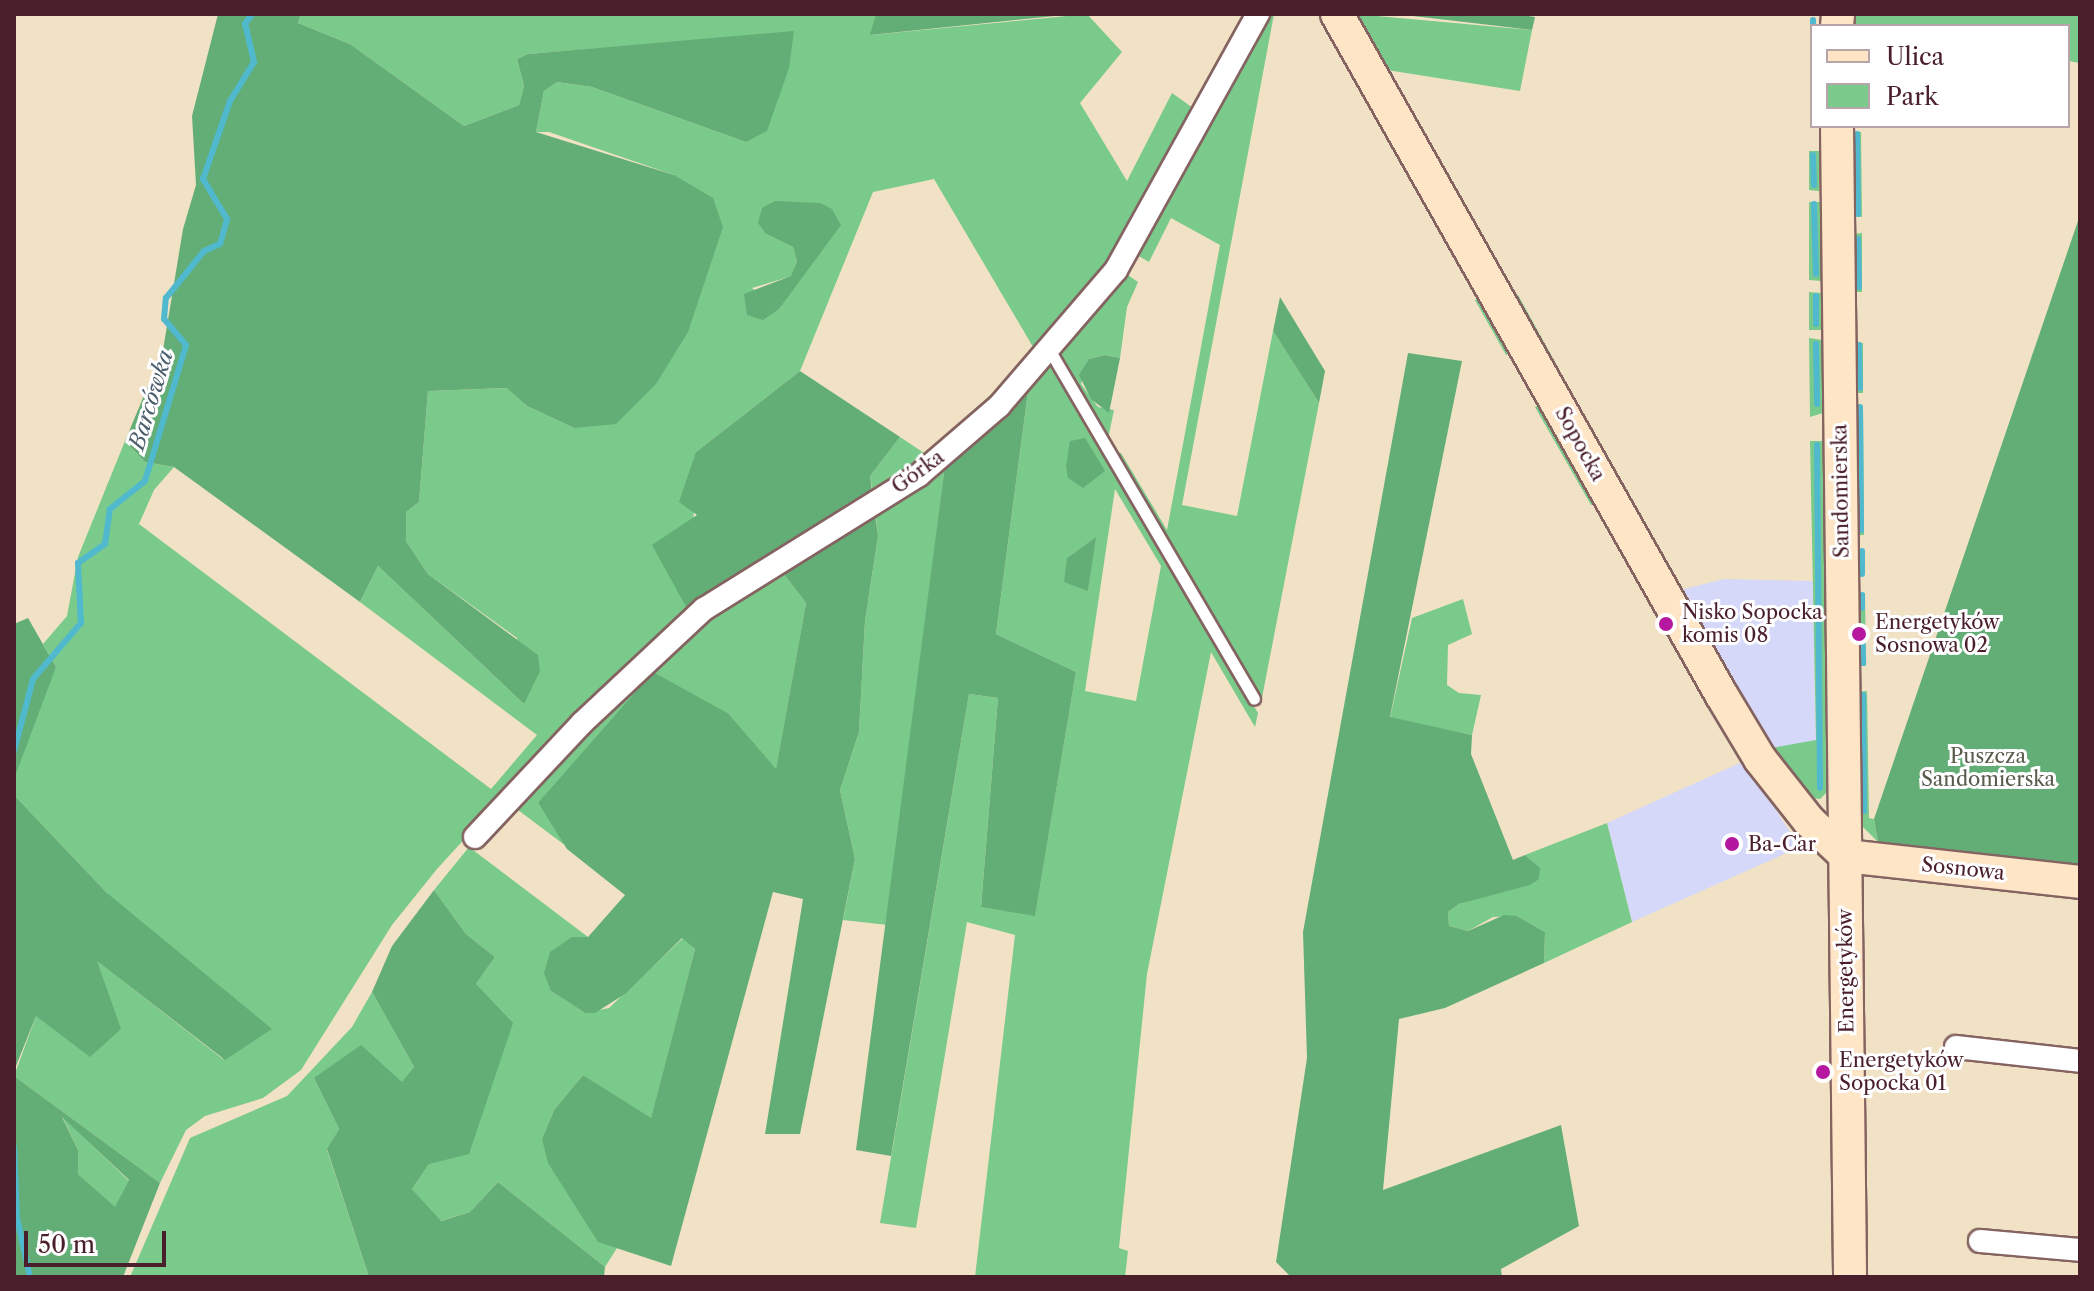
<!DOCTYPE html>
<meta charset="utf-8">
<style>
body{margin:0}
#map{position:relative;width:2094px;height:1291px;overflow:hidden;background:#f1e2c5;font-family:"Libre Caslon Text",serif}
div>[style]{position:absolute}
.built>*{inset:0;background:#d5d8f9}
.green>*{inset:0;background:#7aca8b}
.forest>*{inset:0;background:#63ae77}
.stream>*{height:6px;margin:-3px;padding:0 3px;transform-origin:3px;border-radius:3px;background:#50b9ce}
.roads{filter:drop-shadow(2px 0 #846361) drop-shadow(-2px 0 #846361) drop-shadow(0 2px #846361) drop-shadow(0 -2px #846361)}
.lane>*{height:11px;margin:-5.5px;padding:0 5.5px;transform-origin:5.5px;border-radius:5.5px;background:#fff}
.street>*{height:22px;margin:-11px;padding:0 11px;transform-origin:11px;border-radius:11px;background:#fff}
.secondary>*{height:32px;margin:-16px;padding:0 16px;transform-origin:16px;border-radius:16px;background:#fde5c5}
.dots>*{width:22px;height:22px;translate:-50% -50%;box-sizing:border-box;border:4px solid #fff;border-radius:50%}
span{translate:-50% -50%;white-space:nowrap;text-align:center;line-height:1.15;-webkit-text-stroke:6px #fff;paint-order:stroke}
.street-label{font-size:20px;color:#4a1f2b}
.poi-label{font-size:20px;color:#4a1f2b}
.left{translate:0 -50%;text-align:left}
.park-label{font-size:20px;color:#5b5b4d}
.water-label{font-size:22px;color:#4c5d6c;font-style:italic}
.frame{position:absolute;inset:0;border:16px solid #4a1f2b;pointer-events:none}
.legend{position:absolute;left:1810px;top:24px;width:260px;height:104px;box-sizing:border-box;background:#fff;border:2px solid #b7a5aa;margin:0;padding:10px 14px;list-style:none;font-size:24px;color:#4a1f2b}
.legend li{display:flex;align-items:center;gap:16px;height:40px}
.legend b{width:40px;border:2px solid #b7a5aa}
.scale{position:absolute;left:24px;top:1231px;width:142px;height:36px;box-sizing:border-box;border:4px solid #4a1f2b;border-top:0;padding-left:10px;font-size:24px;line-height:28px;white-space:nowrap;color:#4a1f2b;-webkit-text-stroke:6px #fff;paint-order:stroke}
</style>
<div id="map">
<div class="built">
<i style="clip-path:polygon(1724px 579px,1813px 581px,1816px 741px,1771px 748px,1680px 590px)"></i>
<i style="clip-path:polygon(1744px 761px,1800px 847px,1632px 922px,1607px 823px)"></i>
</div>
<div class="green">
<i style="clip-path:polygon(evenodd,301px 14px,876px 14px,871px 35px,1087px 14px,1122px 52px,1080px 103px,1127px 181px,1172px 93px,1200px 113px,1105px 277px,952px 444px,946px 437px,1036px 352px,934px 179px,873px 192px,800px 371px,696px 452px,690px 614px,535px 762px,437px 869px,392px 925px,301px 1070px,263px 1098px,205px 1116px,186px 1130px,160px 1183px,14px 1076px,36px 1016px,96px 960px,224px 1060px,107px 893px,14px 795px,14px 779px,36px 708px,56px 667px,43px 644px,67px 616px,78px 557px,125px 441px,145px 462px,174px 467px,154px 490px,139px 524px,491px 789px,537px 735px,360px 602px,378px 566px,524px 704px,517px 638px,428px 574px,406px 541px,406px 512px,419px 502px,428px 391px,508px 388px,527px 406px,574px 428px,674px 175px,549px 132px,536px 132px,544px 91px,557px 82px,592px 87px,746px 142px,794px 32px,528px 54px,517px 59px,524px 86px,519px 105px,464px 126px,350px 44px,298px 23px,301px 14px,809px 203px,821px 203px,795px 285px,779px 309px,752px 288px,792px 276px,797px 260px,793px 247px,766px 234px,809px 203px)"></i>
<i style="clip-path:polygon(1264px 14px,1274px 14px,1182px 505px,1237px 516px,1273px 331px,1319px 403px,1261px 703px,1117px 454px,1121px 453px,1167px 530px,1220px 245px,1171px 218px,1149px 262px,1130px 251px)"></i>
<i style="clip-path:polygon(1355px 14px,1532px 30px,1520px 91px,1387px 70px,1413px 120px,1357px 25px)"></i>
<i style="clip-path:polygon(1850px 14px,2080px 14px,2080px 63px,2068px 61px,2068px 26px,1850px 26px)"></i>
<i style="clip-path:polygon(1851px 132px,1861px 132px,1862px 217px,1853px 216px)"></i>
<i style="clip-path:polygon(1809px 151px,1819px 151px,1819px 191px,1809px 190px)"></i>
<i style="clip-path:polygon(1809px 202px,1820px 202px,1822px 281px,1809px 280px)"></i>
<i style="clip-path:polygon(1862px 233px,1862px 292px,1852px 292px,1853px 234px)"></i>
<i style="clip-path:polygon(1119px 269px,1138px 282px,1127px 307px,1120px 358px,1105px 355px,1089px 359px,1081px 384px,1098px 407px,1114px 410px,1108px 439px,1062px 360px,1060px 346px)"></i>
<i style="clip-path:polygon(1809px 292px,1821px 293px,1822px 330px,1809px 330px)"></i>
<i style="clip-path:polygon(1512px 294px,1518px 295px,1560px 371px,1554px 373px)"></i>
<i style="clip-path:polygon(1481px 296px,1512px 352px,1506px 355px,1475px 300px)"></i>
<i style="clip-path:polygon(1809px 338px,1822px 340px,1823px 413px,1810px 417px)"></i>
<i style="clip-path:polygon(1853px 342px,1863px 343px,1863px 393px,1854px 393px)"></i>
<i style="clip-path:polygon(evenodd,1048px 363px,1258px 713px,1255px 727px,1211px 652px,1147px 974px,1119px 1248px,1128px 1251px,1125px 1277px,975px 1277px,1015px 935px,967px 922px,916px 1228px,880px 1223px,969px 694px,998px 698px,981px 907px,1035px 915px,1076px 672px,996px 634px,1029px 384px,1048px 363px,1115px 489px,1161px 566px,1136px 701px,1085px 691px,1115px 489px,1048px 363px,1095px 538px,1088px 590px,1087px 590px,1067px 558px,1095px 538px)"></i>
<i style="clip-path:polygon(1541px 403px,1596px 502px,1591px 505px,1535px 407px)"></i>
<i style="clip-path:polygon(1854px 406px,1863px 406px,1864px 535px,1856px 535px)"></i>
<i style="clip-path:polygon(900px 437px,933px 459px,874px 499px,870px 476px)"></i>
<i style="clip-path:polygon(1810px 441px,1823px 441px,1827px 792px,1820px 799px,1809px 798px,1771px 748px,1816px 740px)"></i>
<i style="clip-path:polygon(945px 465px,888px 925px,843px 920px,855px 859px,840px 790px,859px 732px,865px 621px,878px 536px,875px 509px)"></i>
<i style="clip-path:polygon(777px 565px,806px 603px,776px 770px,729px 714px,538px 803px,566px 846px,510px 804px,686px 633px)"></i>
<i style="clip-path:polygon(1865px 593px,1866px 666px,1858px 666px,1857px 594px)"></i>
<i style="clip-path:polygon(1463px 599px,1472px 634px,1448px 645px,1447px 685px,1459px 693px,1481px 695px,1472px 735px,1390px 718px,1412px 618px)"></i>
<i style="clip-path:polygon(1867px 691px,1869px 818px,1874px 819px,1878px 842px,1860px 824px,1858px 692px)"></i>
<i style="clip-path:polygon(1607px 823px,1632px 922px,1544px 963px,1545px 932px,1517px 916px,1493px 917px,1468px 931px,1449px 926px,1448px 912px,1459px 904px,1538px 879px,1534px 863px,1525px 855px)"></i>
<i style="clip-path:polygon(469px 847px,588px 937px,572px 937px,551px 991px,585px 1013px,609px 1008px,683px 938px,695px 949px,651px 1119px,583px 1075px,554px 1110px,542px 1139px,598px 1241px,617px 1248px,605px 1267px,498px 1182px,470px 1212px,440px 1221px,412px 1189px,429px 1164px,476px 984px,495px 957px,466px 934px,434px 890px)"></i>
<i style="clip-path:polygon(372px 992px,414px 1067px,402px 1083px,314px 1078px,339px 1129px,327px 1150px,369px 1277px,130px 1277px,190px 1138px,287px 1096px,352px 1027px)"></i>
<i style="clip-path:polygon(62px 1116px,129px 1181px,115px 1208px,78px 1174px,78px 1150px)"></i>
</div>
<div class="forest">
<i style="clip-path:polygon(218px 14px,301px 14px,298px 23px,350px 44px,464px 126px,519px 105px,524px 86px,517px 59px,528px 54px,794px 31px,789px 68px,767px 131px,746px 142px,592px 87px,557px 82px,544px 91px,536px 132px,674px 175px,713px 198px,723px 227px,688px 332px,656px 384px,616px 424px,574px 428px,527px 406px,507px 388px,428px 391px,419px 502px,406px 512px,406px 541px,428px 574px,538px 655px,540px 671px,524px 704px,378px 566px,360px 602px,174px 467px,145px 462px,125px 441px,163px 350px,183px 229px,196px 185px,192px 116px)"></i>
<i style="clip-path:polygon(876px 14px,1074px 14px,870px 35px)"></i>
<i style="clip-path:polygon(1396px 14px,1516px 14px,1535px 17px,1532px 30px)"></i>
<i style="clip-path:polygon(775px 201px,820px 203px,832px 209px,841px 225px,779px 309px,763px 320px,747px 315px,744px 294px,791px 276px,797px 261px,793px 247px,766px 234px,758px 223px,762px 208px)"></i>
<i style="clip-path:polygon(2080px 215px,2080px 872px,1878px 842px,1874px 819px)"></i>
<i style="clip-path:polygon(1280px 297px,1325px 371px,1319px 403px,1273px 331px)"></i>
<i style="clip-path:polygon(1408px 353px,1462px 361px,1390px 717px,1472px 735px,1471px 754px,1513px 860px,1525px 855px,1540px 868px,1539px 879px,1530px 885px,1459px 904px,1448px 912px,1449px 926px,1468px 931px,1504px 915px,1517px 916px,1545px 932px,1544px 963px,1445px 1008px,1399px 1019px,1383px 1190px,1561px 1125px,1579px 1226px,1501px 1269px,1502px 1277px,1291px 1277px,1276px 1262px,1307px 1058px,1303px 932px)"></i>
<i style="clip-path:polygon(1105px 355px,1120px 358px,1109px 413px,1091px 399px,1079px 375px,1089px 359px)"></i>
<i style="clip-path:polygon(800px 371px,900px 437px,870px 476px,878px 536px,865px 621px,859px 732px,840px 790px,855px 859px,800px 1134px,765px 1134px,803px 899px,773px 892px,671px 1266px,598px 1242px,548px 1163px,542px 1139px,554px 1110px,583px 1075px,651px 1118px,695px 949px,682px 938px,625px 994px,595px 1013px,585px 1013px,551px 991px,544px 973px,550px 952px,572px 937px,588px 937px,625px 895px,567px 849px,538px 803px,653px 672px,729px 714px,776px 769px,806px 603px,777px 565px,690px 614px,652px 545px,697px 515px,679px 502px,696px 452px)"></i>
<i style="clip-path:polygon(1029px 384px,996px 634px,1076px 672px,1035px 916px,981px 907px,998px 698px,969px 694px,891px 1156px,856px 1150px,945px 465px)"></i>
<i style="clip-path:polygon(1085px 438px,1105px 471px,1083px 488px,1068px 478px,1066px 467px,1070px 441px)"></i>
<i style="clip-path:polygon(1096px 537px,1088px 591px,1064px 582px,1067px 558px)"></i>
<i style="clip-path:polygon(28px 618px,56px 667px,14px 779px,14px 624px)"></i>
<i style="clip-path:polygon(14px 795px,107px 893px,272px 1029px,225px 1060px,97px 961px,121px 1029px,90px 1057px,36px 1016px,14px 1071px)"></i>
<i style="clip-path:polygon(434px 890px,466px 934px,495px 957px,476px 984px,513px 1023px,469px 1154px,429px 1164px,412px 1189px,441px 1221px,470px 1212px,498px 1182px,605px 1267px,604px 1277px,369px 1277px,327px 1149px,339px 1129px,314px 1078px,361px 1045px,402px 1082px,414px 1067px,372px 992px,392px 946px)"></i>
<i style="clip-path:polygon(evenodd,14px 1076px,160px 1183px,123px 1277px,14px 1277px,14px 1076px,62px 1117px,129px 1180px,115px 1207px,78px 1174px,78px 1150px,62px 1117px)"></i>
</div>
<div class="stream">
<i style="left:1813px;top:20px;width:6px;rotate:90deg"></i>
<i style="left:1857px;top:134px;width:80px;rotate:89.3deg"></i>
<i style="left:1813px;top:155px;width:30px;rotate:88deg"></i>
<i style="left:1814px;top:204px;width:70px;rotate:88.4deg"></i>
<i style="left:1858px;top:239px;width:48px;rotate:88.8deg"></i>
<i style="left:1816px;top:324px;width:28px;rotate:-90deg"></i>
<i style="left:1816px;top:344px;width:60px;rotate:89deg"></i>
<i style="left:1859px;top:345px;width:43px;rotate:88.7deg"></i>
<i style="left:1860px;top:407px;width:123px;rotate:89.5deg"></i>
<i style="left:1817px;top:445px;width:343px;rotate:89.5deg"></i>
<i style="left:1862px;top:551px;width:23px;rotate:90deg"></i>
<i style="left:1862px;top:608px;width:13px;rotate:-90deg"></i>
<i style="left:1862px;top:628px;width:35px;rotate:88deg"></i>
<i style="left:1863px;top:695px;width:116px;rotate:89.5deg"></i>
<i style="left:14px;top:751px;width:74px;rotate:-75.2deg"></i>
<i style="left:33px;top:679px;width:74px;rotate:-49.4deg"></i>
<i style="left:81px;top:623px;width:60px;rotate:-92.9deg"></i>
<i style="left:78px;top:563px;width:33px;rotate:-35deg"></i>
<i style="left:105px;top:544px;width:35px;rotate:-82deg"></i>
<i style="left:110px;top:509px;width:45px;rotate:-38.7deg"></i>
<i style="left:145px;top:481px;width:142px;rotate:-73.2deg"></i>
<i style="left:186px;top:345px;width:34px;rotate:-130deg"></i>
<i style="left:164px;top:319px;width:21px;rotate:-85deg"></i>
<i style="left:166px;top:298px;width:60px;rotate:-51deg"></i>
<i style="left:204px;top:251px;width:17px;rotate:-24deg"></i>
<i style="left:220px;top:244px;width:26px;rotate:-74deg"></i>
<i style="left:227px;top:219px;width:47px;rotate:-121deg"></i>
<i style="left:203px;top:179px;width:83px;rotate:-70.9deg"></i>
<i style="left:230px;top:101px;width:46px;rotate:-58.4deg"></i>
<i style="left:254px;top:62px;width:39px;rotate:-103deg"></i>
<i style="left:245px;top:24px;width:12px;rotate:-55deg"></i>
<i style="left:14px;top:1147px;width:71px;rotate:87.6deg"></i>
<i style="left:17px;top:1218px;width:60px;rotate:77.6deg"></i>
</div>
<div class="roads">
<div class="lane">
<i style="left:1050px;top:351px;width:403px;rotate:59.6deg"></i>
</div>
<div class="street">
<i style="left:475px;top:837px;width:156px;rotate:-46.8deg"></i>
<i style="left:582px;top:723px;width:167px;rotate:-43.1deg"></i>
<i style="left:704px;top:609px;width:253px;rotate:-31.9deg"></i>
<i style="left:919px;top:475px;width:106px;rotate:-40.8deg"></i>
<i style="left:999px;top:406px;width:179px;rotate:-49.3deg"></i>
<i style="left:1116px;top:270px;width:293px;rotate:-61deg"></i>
<i style="left:1956px;top:1047px;width:125px;rotate:6.4deg"></i>
<i style="left:1980px;top:1241px;width:100px;rotate:5.1deg"></i>
</div>
<div class="secondary">
<i style="left:1337px;top:14px;width:781px;rotate:60.55deg"></i>
<i style="left:1721px;top:694px;width:76px;rotate:59deg"></i>
<i style="left:1760px;top:759px;width:79px;rotate:51.7deg"></i>
<i style="left:1809px;top:821px;width:51px;rotate:43.4deg"></i>
<i style="left:1846px;top:856px;width:235px;rotate:6.3deg"></i>
<i style="left:1837px;top:26px;width:12px;rotate:-85deg"></i>
<i style="left:1837px;top:126px;width:1151px;rotate:89.35deg"></i>
</div>
</div>
<div class="dots">
<i style="left:1666px;top:624px;background:#b5179e"></i>
<i style="left:1859px;top:634px;background:#b5179e"></i>
<i style="left:1732px;top:844px;background:#b5179e"></i>
<i style="left:1823px;top:1072px;background:#b5179e"></i>
</div>
<div class="street-label">
<span style="left:1580px;top:444px;rotate:61deg">Sopocka</span>
<span style="left:918px;top:472px;rotate:-36deg">Górka</span>
<span style="left:1841px;top:491px;rotate:-91deg">Sandomierska</span>
<span style="left:1963px;top:869px;rotate:6deg">Sosnowa</span>
<span style="left:1846px;top:971px;rotate:-91deg">Energetyków</span>
</div>
<div class="poi-label">
<span class="left" style="left:1682px;top:624px">Nisko Sopocka<br>komis 08</span>
<span class="left" style="left:1875px;top:634px">Energetyków<br>Sosnowa 02</span>
<span class="left" style="left:1748px;top:844px">Ba-Car</span>
<span class="left" style="left:1839px;top:1072px">Energetyków<br>Sopocka 01</span>
</div>
<div class="park-label">
<span style="left:1988px;top:768px">Puszcza<br>Sandomierska</span>
</div>
<div class="water-label">
<span style="left:151px;top:400px;rotate:-73deg">Barcówka</span>
</div>
<div class="frame"></div>
<ul class="legend">
<li><b style="height:10px;background:#fde5c5"></b>Ulica</li>
<li><b style="height:22px;background:#7aca8b"></b>Park</li>
</ul>
<div class="scale">50 m</div>
</div>
